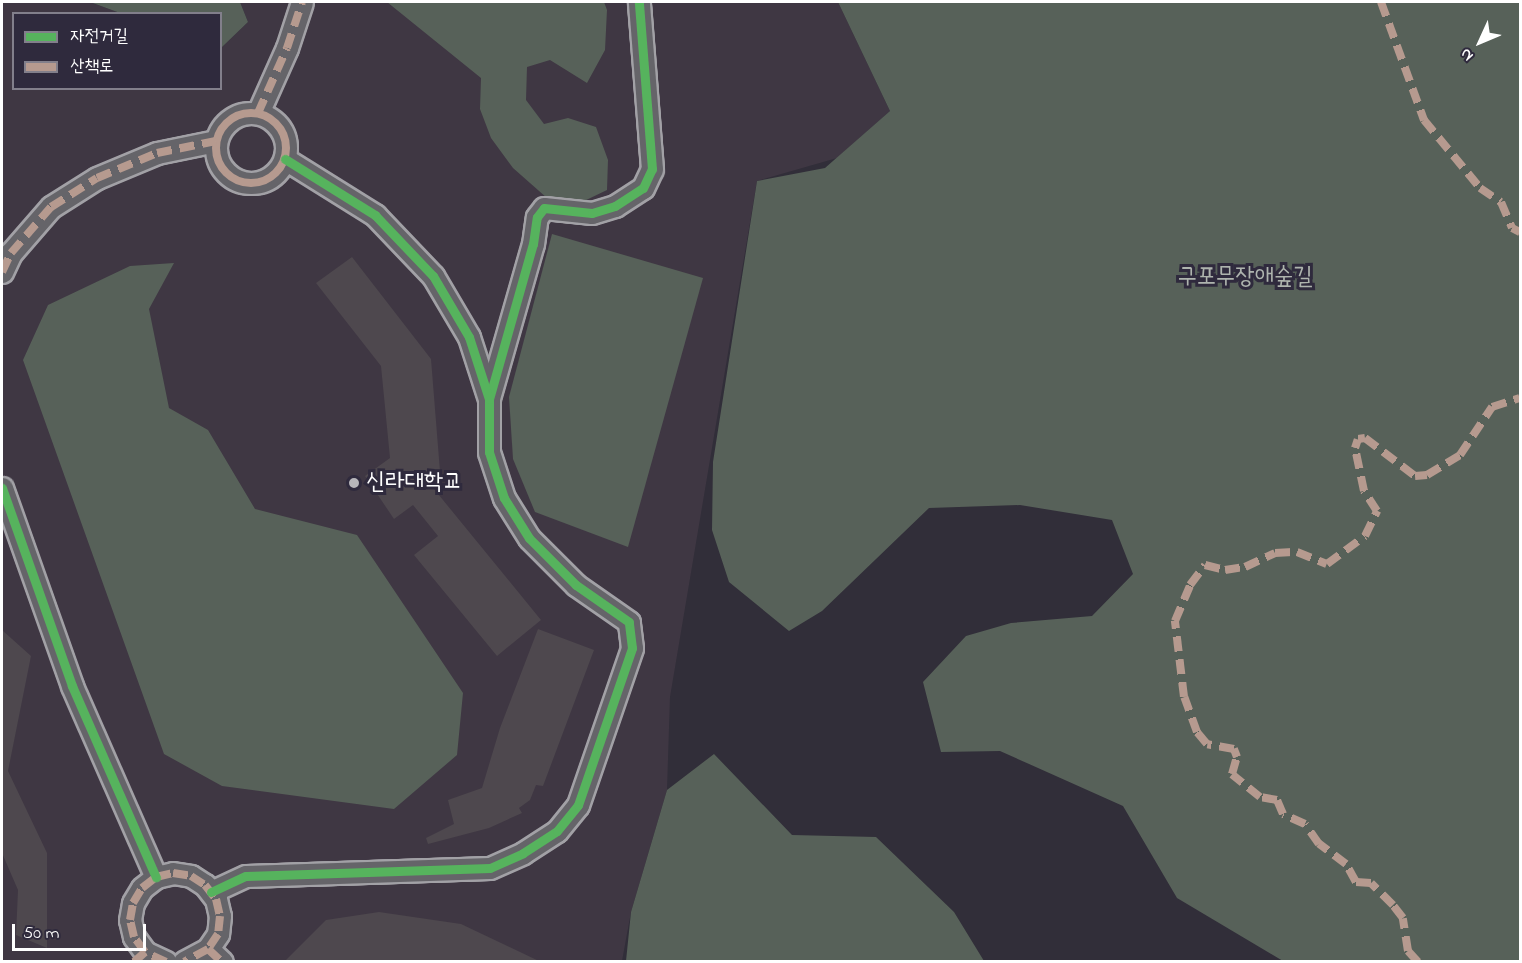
<!DOCTYPE html>
<meta charset="utf-8">
<style>
body{margin:0}
#map{position:relative;width:1522px;height:963px;overflow:hidden;background:#312e39;font-family:"Indie Flower","Poor Story",sans-serif}
div>[style]{position:absolute}
.built>*{inset:0;background:#3f3743}
.green>*{inset:0;background:#576159}
.building>*{inset:0;background:#4e484e}
.roads{filter:drop-shadow(2px 0 #a2a1a6) drop-shadow(-2px 0 #a2a1a6) drop-shadow(0 2px #a2a1a6) drop-shadow(0 -2px #a2a1a6)}
.street>*{height:21px;margin:-10.5px;padding:0 10.5px;transform-origin:10.5px;border-radius:10.5px;background:#656469}
.street>.ring{margin:-10.5px;padding:0;box-sizing:content-box;background:none;border:21px solid #656469;border-radius:50%}
.quiet>*{height:8px;margin-top:-4px;transform-origin:0;background:repeating-linear-gradient(90deg,#b69a8f 0 15px,transparent 0 23px)}
.quiet>.ring{margin:-4px;padding:0;box-sizing:content-box;background:none;border:8px solid #b69a8f;border-radius:50%}
.cycleway>*{height:9px;margin:-4.5px;padding:0 4.5px;transform-origin:4.5px;border-radius:4.5px;background:#56b35d}
.dots>*{width:16px;height:16px;translate:-50% -50%;box-sizing:border-box;border:3px solid #2f2a3d;border-radius:50%}
span{translate:-50% -50%;white-space:nowrap;text-align:center;line-height:1.15;-webkit-text-stroke:6px #2f2a3d;paint-order:stroke}
.park-label{font-size:24px;color:#aeb4ae}
.poi-label{font-size:24px;color:#fff}
.left{translate:0 -50%;text-align:left}
.frame{position:absolute;inset:0;border:3px solid #fff;pointer-events:none}
.legend{position:absolute;left:12px;top:12px;width:210px;height:78px;box-sizing:border-box;background:#2f2a3d;border:2px solid #827f8b;margin:0;padding:8px 10px;list-style:none;font-size:18px;color:#fff}
.legend li{display:flex;align-items:center;gap:12px;height:30px}
.legend b{width:30px;border:2px solid #827f8b}
.north{position:absolute;left:1450px;top:12px;width:60px;height:60px;-webkit-text-stroke:4px #2f2a3d;paint-order:stroke;rotate:226deg;font-size:16px;font-weight:700;line-height:24px;text-align:center;color:#fff}
.north::after{content:'';display:block;margin:auto;width:21px;height:27px;background:#fff;clip-path:polygon(50% 0,100% 100%,50% 72%,0 100%)}
.scale{position:absolute;left:12px;top:924px;width:134px;height:27px;box-sizing:border-box;border:3px solid #fff;border-top:0;padding-left:8px;font-size:18px;line-height:21px;white-space:nowrap;color:#fff;-webkit-text-stroke:4px #2f2a3d;paint-order:stroke}
</style>
<div id="map">
<div class="built">
<i style="clip-path:polygon(90px 2px,120px 13px,14px 14px,14px 88px,220px 88px,221px 48px,248px 22px,240px 2px,838px 2px,890px 111px,837px 158px,757px 181px,670px 697px,667px 790px,631px 912px,622px 961px,2px 961px,2px 3px)"></i>
</div>
<div class="green">
<i style="clip-path:polygon(90px 2px,240px 2px,248px 22px,221px 48px,220px 14px,120px 13px)"></i>
<i style="clip-path:polygon(387px 2px,604px 2px,607px 10px,605px 50px,587px 83px,550px 60px,527px 67px,526px 100px,544px 124px,568px 118px,596px 127px,608px 160px,607px 190px,580px 203px,547px 198px,513px 168px,491px 138px,480px 109px,481px 78px)"></i>
<i style="clip-path:polygon(838px 2px,1520px 2px,1520px 961px,1283px 961px,1177px 898px,1123px 806px,1000px 751px,941px 752px,923px 682px,966px 636px,1011px 623px,1092px 616px,1133px 574px,1112px 520px,1020px 505px,929px 508px,822px 611px,789px 631px,729px 582px,712px 530px,713px 462px,757px 181px,825px 168px,890px 111px)"></i>
<i style="clip-path:polygon(552px 234px,703px 278px,628px 547px,535px 512px,513px 459px,509px 397px)"></i>
<i style="clip-path:polygon(174px 263px,149px 309px,169px 408px,208px 430px,255px 509px,357px 535px,463px 693px,457px 755px,394px 809px,222px 786px,164px 754px,23px 360px,48px 305px,130px 266px)"></i>
<i style="clip-path:polygon(714px 754px,792px 835px,876px 837px,954px 912px,984px 961px,626px 961px,631px 912px,667px 790px)"></i>
</div>
<div class="building">
<i style="clip-path:polygon(352px 257px,431px 359px,441px 484px,434px 489px,541px 620px,497px 656px,414px 555px,438px 536px,413px 505px,394px 519px,365px 476px,390px 458px,381px 366px,316px 283px)"></i>
<i style="clip-path:polygon(538px 629px,594px 650px,543px 786px,536px 785px,530px 800px,519px 808px,522px 813px,489px 828px,428px 844px,426px 838px,454px 824px,448px 800px,482px 788px,500px 728px)"></i>
<i style="clip-path:polygon(2px 630px,31px 656px,8px 771px,47px 853px,47px 948px,16px 935px,18px 890px,2px 853px)"></i>
<i style="clip-path:polygon(379px 912px,461px 924px,541px 962px,284px 962px,326px 920px)"></i>
</div>
<div class="roads">
<div class="street">
<i class="ring" style="left:216px;top:113px;width:49px;height:49px"></i>
<i style="left:258px;top:113px;width:71px;rotate:-66deg"></i>
<i style="left:287px;top:48px;width:48px;rotate:-71.9deg"></i>
<i style="left:2px;top:272px;width:21px;rotate:-65deg"></i>
<i style="left:11px;top:253px;width:61px;rotate:-49deg"></i>
<i style="left:51px;top:207px;width:54px;rotate:-32.2deg"></i>
<i style="left:97px;top:178px;width:65px;rotate:-22.6deg"></i>
<i style="left:157px;top:153px;width:60px;rotate:-11.5deg"></i>
<i style="left:489px;top:398px;width:160px;rotate:-74.1deg"></i>
<i style="left:533px;top:244px;width:27px;rotate:-82deg"></i>
<i style="left:537px;top:217px;width:11px;rotate:-52deg"></i>
<i style="left:544px;top:208px;width:48px;rotate:5.9deg"></i>
<i style="left:592px;top:213px;width:24px;rotate:-17deg"></i>
<i style="left:615px;top:206px;width:33px;rotate:-33deg"></i>
<i style="left:643px;top:188px;width:21px;rotate:-65deg"></i>
<i style="left:652px;top:169px;width:168px;rotate:-94.5deg"></i>
<i style="left:2px;top:488px;width:210px;rotate:70.5deg"></i>
<i style="left:72px;top:686px;width:209px;rotate:66.3deg"></i>
<i style="left:211px;top:892px;width:38px;rotate:-25deg"></i>
<i style="left:246px;top:876px;width:244px;rotate:-1.9deg"></i>
<i style="left:490px;top:868px;width:36px;rotate:-24deg"></i>
<i style="left:523px;top:853px;width:40px;rotate:-32.9deg"></i>
<i style="left:557px;top:831px;width:33px;rotate:-51deg"></i>
<i style="left:578px;top:805px;width:166px;rotate:-71deg"></i>
<i style="left:632px;top:648px;width:26px;rotate:-97deg"></i>
<i style="left:629px;top:622px;width:65px;rotate:-145.1deg"></i>
<i style="left:576px;top:585px;width:66px;rotate:-135deg"></i>
<i style="left:529px;top:538px;width:47px;rotate:-122deg"></i>
<i style="left:504px;top:498px;width:48px;rotate:-108.1deg"></i>
<i style="left:489px;top:452px;width:53px;rotate:-90deg"></i>
<i style="left:489px;top:399px;width:65px;rotate:-107.9deg"></i>
<i style="left:469px;top:337px;width:71px;rotate:-120.5deg"></i>
<i style="left:433px;top:276px;width:84px;rotate:-133.6deg"></i>
<i style="left:375px;top:215px;width:106px;rotate:-148.1deg"></i>
<i style="left:208px;top:949px;width:19px;rotate:43deg"></i>
<i style="left:166px;top:962px;width:23px;rotate:-155deg"></i>
<i style="left:145px;top:952px;width:19px;rotate:-126deg"></i>
<i style="left:134px;top:937px;width:17px;rotate:-103deg"></i>
<i style="left:130px;top:920px;width:17px;rotate:-80deg"></i>
<i style="left:133px;top:903px;width:17px;rotate:-59deg"></i>
<i style="left:142px;top:888px;width:18px;rotate:-38deg"></i>
<i style="left:156px;top:877px;width:17px;rotate:-13deg"></i>
<i style="left:173px;top:873px;width:18px;rotate:9deg"></i>
<i style="left:191px;top:876px;width:17px;rotate:33deg"></i>
<i style="left:205px;top:885px;width:18px;rotate:52deg"></i>
<i style="left:216px;top:899px;width:17px;rotate:77deg"></i>
<i style="left:220px;top:916px;width:18px;rotate:96deg"></i>
<i style="left:218px;top:934px;width:18px;rotate:124deg"></i>
<i style="left:208px;top:949px;width:27px;rotate:152deg"></i>
</div>
</div>
<div class="quiet">
<i style="left:1381px;top:2px;width:126px;rotate:70deg"></i>
<i style="left:1424px;top:120px;width:88px;rotate:50.5deg"></i>
<i style="left:1480px;top:188px;width:25px;rotate:34deg"></i>
<i style="left:1501px;top:202px;width:28px;rotate:67deg"></i>
<i style="left:1512px;top:228px;width:9px;rotate:27deg"></i>
<i class="ring" style="left:216px;top:113px;width:62px;height:62px"></i>
<i style="left:258px;top:113px;width:71px;rotate:-66deg"></i>
<i style="left:287px;top:48px;width:48px;rotate:-71.9deg"></i>
<i style="left:2px;top:272px;width:21px;rotate:-65deg"></i>
<i style="left:11px;top:253px;width:61px;rotate:-49deg"></i>
<i style="left:51px;top:207px;width:54px;rotate:-32.2deg"></i>
<i style="left:97px;top:178px;width:65px;rotate:-22.6deg"></i>
<i style="left:157px;top:153px;width:60px;rotate:-11.5deg"></i>
<i style="left:208px;top:949px;width:19px;rotate:43deg"></i>
<i style="left:134px;top:962px;width:15px;rotate:-42deg"></i>
<i style="left:166px;top:962px;width:23px;rotate:-155deg"></i>
<i style="left:145px;top:952px;width:19px;rotate:-126deg"></i>
<i style="left:134px;top:937px;width:17px;rotate:-103deg"></i>
<i style="left:130px;top:920px;width:17px;rotate:-80deg"></i>
<i style="left:133px;top:903px;width:17px;rotate:-59deg"></i>
<i style="left:142px;top:888px;width:18px;rotate:-38deg"></i>
<i style="left:156px;top:877px;width:17px;rotate:-13deg"></i>
<i style="left:173px;top:873px;width:18px;rotate:9deg"></i>
<i style="left:191px;top:876px;width:17px;rotate:33deg"></i>
<i style="left:205px;top:885px;width:18px;rotate:52deg"></i>
<i style="left:216px;top:899px;width:17px;rotate:77deg"></i>
<i style="left:220px;top:916px;width:18px;rotate:96deg"></i>
<i style="left:218px;top:934px;width:18px;rotate:124deg"></i>
<i style="left:208px;top:949px;width:27px;rotate:152deg"></i>
<i style="left:1418px;top:962px;width:15px;rotate:-132deg"></i>
<i style="left:1408px;top:951px;width:33px;rotate:-99deg"></i>
<i style="left:1403px;top:918px;width:16px;rotate:-128deg"></i>
<i style="left:1393px;top:905px;width:31px;rotate:-135deg"></i>
<i style="left:1371px;top:883px;width:15px;rotate:-176deg"></i>
<i style="left:1356px;top:882px;width:21px;rotate:-119deg"></i>
<i style="left:1346px;top:864px;width:34px;rotate:-143deg"></i>
<i style="left:1319px;top:844px;width:24px;rotate:-125deg"></i>
<i style="left:1305px;top:824px;width:24px;rotate:-156deg"></i>
<i style="left:1283px;top:814px;width:15px;rotate:-113deg"></i>
<i style="left:1277px;top:800px;width:17px;rotate:-170deg"></i>
<i style="left:1260px;top:797px;width:36px;rotate:-141deg"></i>
<i style="left:1232px;top:774px;width:18px;rotate:-74deg"></i>
<i style="left:1237px;top:757px;width:9px;rotate:-111deg"></i>
<i style="left:1234px;top:749px;width:27px;rotate:-170deg"></i>
<i style="left:1207px;top:744px;width:16px;rotate:-130deg"></i>
<i style="left:1197px;top:732px;width:37px;rotate:-110deg"></i>
<i style="left:1184px;top:697px;width:77px;rotate:-96.8deg"></i>
<i style="left:1175px;top:621px;width:39px;rotate:-67deg"></i>
<i style="left:1190px;top:585px;width:25px;rotate:-53deg"></i>
<i style="left:1205px;top:565px;width:21px;rotate:14deg"></i>
<i style="left:1225px;top:570px;width:20px;rotate:-9deg"></i>
<i style="left:1245px;top:567px;width:33px;rotate:-25deg"></i>
<i style="left:1275px;top:553px;width:22px;rotate:-3deg"></i>
<i style="left:1297px;top:552px;width:32px;rotate:22deg"></i>
<i style="left:1327px;top:564px;width:47px;rotate:-36.4deg"></i>
<i style="left:1365px;top:536px;width:28px;rotate:-64deg"></i>
<i style="left:1377px;top:511px;width:24px;rotate:-123deg"></i>
<i style="left:1364px;top:491px;width:44px;rotate:-101.8deg"></i>
<i style="left:1355px;top:448px;width:9px;rotate:-72deg"></i>
<i style="left:1358px;top:439px;width:7px;rotate:-8deg"></i>
<i style="left:1365px;top:438px;width:63px;rotate:37.2deg"></i>
<i style="left:1415px;top:476px;width:12px;rotate:-5deg"></i>
<i style="left:1427px;top:475px;width:39px;rotate:-31deg"></i>
<i style="left:1460px;top:455px;width:58px;rotate:-56.3deg"></i>
<i style="left:1492px;top:407px;width:29px;rotate:-18deg"></i>
</div>
<div class="cycleway">
<i style="left:489px;top:399px;width:161px;rotate:-74.2deg"></i>
<i style="left:533px;top:244px;width:27px;rotate:-82deg"></i>
<i style="left:537px;top:217px;width:11px;rotate:-52deg"></i>
<i style="left:544px;top:208px;width:48px;rotate:5.9deg"></i>
<i style="left:592px;top:213px;width:24px;rotate:-17deg"></i>
<i style="left:615px;top:206px;width:33px;rotate:-33deg"></i>
<i style="left:643px;top:188px;width:21px;rotate:-65deg"></i>
<i style="left:652px;top:169px;width:168px;rotate:-94.5deg"></i>
<i style="left:2px;top:488px;width:210px;rotate:70.5deg"></i>
<i style="left:72px;top:686px;width:209px;rotate:66.3deg"></i>
<i style="left:211px;top:892px;width:38px;rotate:-25deg"></i>
<i style="left:246px;top:876px;width:244px;rotate:-1.9deg"></i>
<i style="left:490px;top:868px;width:36px;rotate:-24deg"></i>
<i style="left:523px;top:853px;width:40px;rotate:-32.9deg"></i>
<i style="left:557px;top:831px;width:33px;rotate:-51deg"></i>
<i style="left:578px;top:805px;width:166px;rotate:-71deg"></i>
<i style="left:632px;top:648px;width:26px;rotate:-97deg"></i>
<i style="left:629px;top:622px;width:65px;rotate:-145.1deg"></i>
<i style="left:576px;top:585px;width:66px;rotate:-135deg"></i>
<i style="left:529px;top:538px;width:47px;rotate:-122deg"></i>
<i style="left:504px;top:498px;width:48px;rotate:-108.1deg"></i>
<i style="left:489px;top:452px;width:53px;rotate:-90deg"></i>
<i style="left:489px;top:399px;width:65px;rotate:-107.9deg"></i>
<i style="left:469px;top:337px;width:71px;rotate:-120.5deg"></i>
<i style="left:433px;top:276px;width:84px;rotate:-133.6deg"></i>
<i style="left:375px;top:215px;width:106px;rotate:-148.1deg"></i>
</div>
<div class="dots">
<i style="left:354px;top:483px;background:#b7b6ba"></i>
</div>
<div class="park-label">
<span style="left:1245px;top:278px">구포무장애숲길</span>
</div>
<div class="poi-label">
<span class="left" style="left:366px;top:483px">신라대학교</span>
</div>
<div class="frame"></div>
<ul class="legend">
<li><b style="height:8px;background:#56b35d"></b>자전거길</li>
<li><b style="height:8px;background:#b69a8f"></b>산책로</li>
</ul>
<div class="north">N</div>
<div class="scale">50 m</div>
</div>
